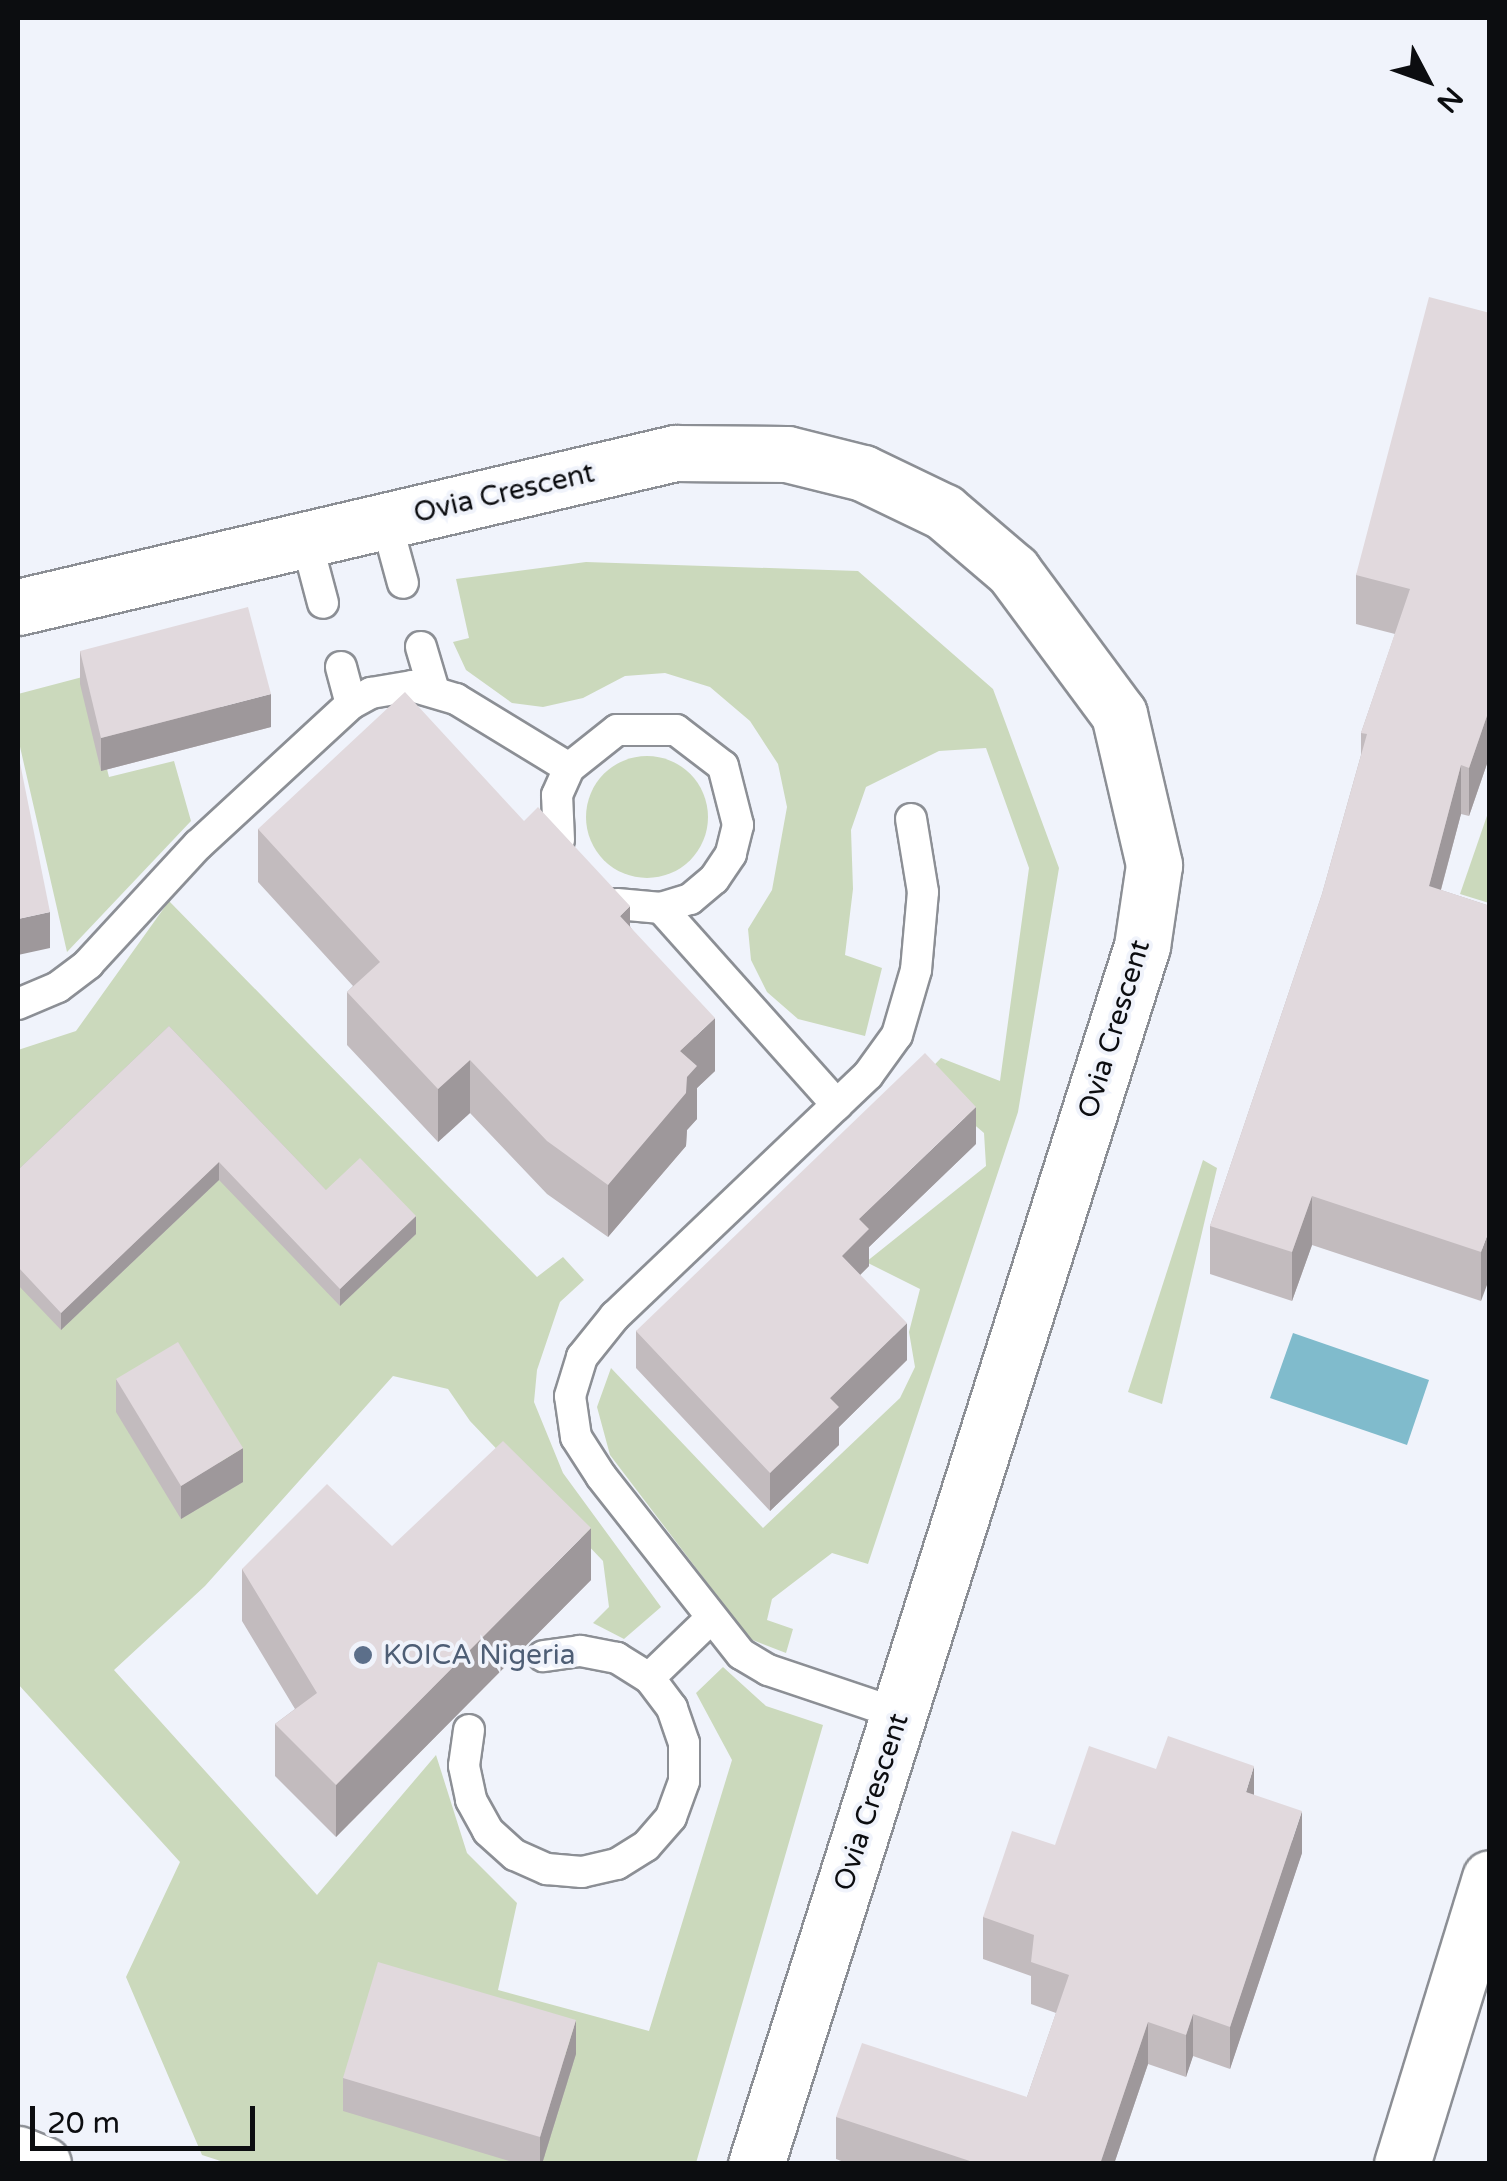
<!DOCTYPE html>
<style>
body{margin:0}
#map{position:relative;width:1507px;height:2181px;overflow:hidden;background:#f0f3fb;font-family:"Varela Round",sans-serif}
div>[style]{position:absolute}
.green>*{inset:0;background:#cbd9bc}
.round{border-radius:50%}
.water>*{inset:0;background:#80bbcc}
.roads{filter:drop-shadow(2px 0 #8c8f95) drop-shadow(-2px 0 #8c8f95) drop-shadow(0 2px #8c8f95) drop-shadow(0 -2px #8c8f95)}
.service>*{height:30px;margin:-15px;padding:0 15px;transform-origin:15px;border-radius:15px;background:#fff}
.minor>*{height:55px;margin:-27.5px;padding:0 27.5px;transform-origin:27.5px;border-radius:27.5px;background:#fff}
.tertiary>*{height:55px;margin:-27.5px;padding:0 27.5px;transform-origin:27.5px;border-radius:27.5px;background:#fff}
.wall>*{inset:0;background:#c2bbbe}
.shaded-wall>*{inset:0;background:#9e989b}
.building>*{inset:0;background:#e1d9dd}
.dots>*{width:28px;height:28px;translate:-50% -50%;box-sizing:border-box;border:5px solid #f0f3fb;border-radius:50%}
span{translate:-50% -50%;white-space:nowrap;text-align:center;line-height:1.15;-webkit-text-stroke:8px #f0f3fb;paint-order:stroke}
.street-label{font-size:28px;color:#0c0d10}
.service-label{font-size:28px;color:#4e5e75}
.left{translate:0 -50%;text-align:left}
.frame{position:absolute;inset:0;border:20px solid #0c0d10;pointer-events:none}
.north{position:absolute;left:1377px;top:30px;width:100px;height:100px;-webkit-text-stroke:8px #f0f3fb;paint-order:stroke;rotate:131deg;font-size:28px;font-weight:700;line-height:40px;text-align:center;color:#0c0d10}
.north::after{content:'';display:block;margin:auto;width:35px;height:45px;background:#0c0d10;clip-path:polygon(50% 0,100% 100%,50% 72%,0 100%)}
.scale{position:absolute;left:30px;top:2106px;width:225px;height:45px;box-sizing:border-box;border:5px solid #0c0d10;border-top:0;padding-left:12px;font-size:30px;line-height:35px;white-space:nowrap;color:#0c0d10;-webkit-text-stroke:8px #f0f3fb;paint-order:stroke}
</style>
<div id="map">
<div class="green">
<i style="clip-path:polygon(586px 562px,858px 571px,993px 689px,1059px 868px,1018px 1112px,868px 1564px,832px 1553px,772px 1599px,767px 1620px,793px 1629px,786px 1653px,750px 1639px,610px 1455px,597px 1407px,611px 1368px,763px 1528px,900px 1398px,915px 1367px,909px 1332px,920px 1289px,866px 1262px,986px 1166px,984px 1133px,956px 1109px,911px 1089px,941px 1058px,1000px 1081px,1029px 868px,986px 748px,939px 751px,866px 787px,851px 830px,853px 889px,845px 955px,882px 968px,865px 1036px,798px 1019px,767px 992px,751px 960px,748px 929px,772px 890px,787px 807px,778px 764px,750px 721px,710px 687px,665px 673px,625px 676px,583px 698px,543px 707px,512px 703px,466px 670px,453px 642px,469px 638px,456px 579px)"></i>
<i style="clip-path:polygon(253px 632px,87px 690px,109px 777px,174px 761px,191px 821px,67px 952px,18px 738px,18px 694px)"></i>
<i class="round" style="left:586px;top:756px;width:122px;height:122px"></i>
<i style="clip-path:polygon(1489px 810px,1490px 810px,1489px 903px,1460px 894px)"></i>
<i style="clip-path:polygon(169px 901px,537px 1277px,563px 1257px,584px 1280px,560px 1302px,537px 1370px,534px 1402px,563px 1473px,661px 1607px,624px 1639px,593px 1623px,609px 1607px,603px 1561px,470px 1421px,448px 1389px,393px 1376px,205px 1586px,114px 1670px,317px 1895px,436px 1755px,467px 1853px,517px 1903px,498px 1990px,649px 2031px,732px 1760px,696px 1693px,723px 1667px,766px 1706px,823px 1725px,696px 2163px,230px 2164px,202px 2155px,126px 1977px,180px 1862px,18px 1684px,18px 1050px,76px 1031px)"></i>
<i style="clip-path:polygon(1203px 1160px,1217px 1168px,1162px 1404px,1128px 1392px)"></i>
</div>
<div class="water">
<i style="clip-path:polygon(1293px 1333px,1429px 1380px,1407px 1445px,1270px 1398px)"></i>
</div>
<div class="roads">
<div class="service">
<i style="left:386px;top:521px;width:64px;rotate:74.7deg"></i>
<i style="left:306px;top:539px;width:66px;rotate:75.1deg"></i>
<i style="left:421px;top:647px;width:46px;rotate:73.5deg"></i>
<i style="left:341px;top:667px;width:38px;rotate:75deg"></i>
<i style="left:559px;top:840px;width:45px;rotate:-92.5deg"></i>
<i style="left:557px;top:795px;width:30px;rotate:-66deg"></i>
<i style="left:569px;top:768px;width:61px;rotate:-38.4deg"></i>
<i style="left:617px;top:730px;width:59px"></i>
<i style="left:676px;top:730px;width:59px;rotate:37.5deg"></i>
<i style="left:723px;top:766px;width:61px;rotate:75.7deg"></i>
<i style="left:738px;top:825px;width:30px;rotate:104deg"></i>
<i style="left:731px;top:854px;width:30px;rotate:124deg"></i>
<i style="left:714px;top:879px;width:31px;rotate:140deg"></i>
<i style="left:690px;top:899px;width:30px;rotate:163deg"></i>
<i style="left:661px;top:908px;width:44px;rotate:-174.8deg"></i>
<i style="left:661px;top:908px;width:264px;rotate:48.2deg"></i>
<i style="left:18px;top:1004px;width:43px;rotate:-23deg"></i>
<i style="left:58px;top:987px;width:38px;rotate:-37deg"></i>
<i style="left:88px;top:964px;width:162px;rotate:-47.3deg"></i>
<i style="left:198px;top:845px;width:208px;rotate:-42.7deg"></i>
<i style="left:351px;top:704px;width:23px;rotate:-29deg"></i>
<i style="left:371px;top:693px;width:42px;rotate:-9.7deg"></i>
<i style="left:412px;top:686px;width:46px;rotate:16.5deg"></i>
<i style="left:456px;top:699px;width:132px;rotate:31.4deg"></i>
<i style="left:649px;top:1678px;width:83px;rotate:-44deg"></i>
<i style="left:899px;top:1714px;width:138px;rotate:-161.4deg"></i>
<i style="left:768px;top:1670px;width:31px;rotate:-149deg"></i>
<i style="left:741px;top:1654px;width:226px;rotate:-128.2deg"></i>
<i style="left:601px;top:1476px;width:46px;rotate:-122.7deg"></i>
<i style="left:576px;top:1437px;width:41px;rotate:-98.3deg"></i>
<i style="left:570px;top:1396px;width:41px;rotate:-72.9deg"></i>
<i style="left:582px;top:1357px;width:53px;rotate:-51.2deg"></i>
<i style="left:615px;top:1316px;width:349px;rotate:-43.6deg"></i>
<i style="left:868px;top:1075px;width:49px;rotate:-54.1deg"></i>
<i style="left:897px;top:1035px;width:68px;rotate:-73.7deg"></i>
<i style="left:916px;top:970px;width:78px;rotate:-84.9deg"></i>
<i style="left:923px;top:892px;width:74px;rotate:-99.3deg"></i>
<i style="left:469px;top:1730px;width:36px;rotate:98deg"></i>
<i style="left:464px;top:1766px;width:35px;rotate:78deg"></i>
<i style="left:471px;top:1800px;width:35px;rotate:61deg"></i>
<i style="left:488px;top:1831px;width:36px;rotate:42deg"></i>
<i style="left:515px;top:1855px;width:35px;rotate:24deg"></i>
<i style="left:547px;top:1869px;width:35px;rotate:5deg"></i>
<i style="left:582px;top:1872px;width:36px;rotate:-13deg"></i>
<i style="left:617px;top:1864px;width:34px;rotate:-32deg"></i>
<i style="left:646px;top:1846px;width:38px;rotate:-49deg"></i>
<i style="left:671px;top:1817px;width:38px;rotate:-70deg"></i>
<i style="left:684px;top:1781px;width:38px;rotate:-90deg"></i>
<i style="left:684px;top:1743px;width:37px;rotate:-109deg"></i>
<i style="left:672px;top:1708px;width:38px;rotate:-127deg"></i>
<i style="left:649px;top:1678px;width:38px;rotate:-148deg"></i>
<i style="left:617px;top:1658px;width:38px;rotate:-169deg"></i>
<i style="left:580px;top:1651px;width:37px;rotate:172deg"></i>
</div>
<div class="minor">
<i style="left:18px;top:607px;width:675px;rotate:-13.19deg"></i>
<i style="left:675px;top:453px;width:112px;rotate:0.5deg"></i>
<i style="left:787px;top:454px;width:78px;rotate:14deg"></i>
<i style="left:863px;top:473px;width:90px;rotate:25.7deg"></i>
<i style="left:944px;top:512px;width:91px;rotate:40.5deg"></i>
<i style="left:1013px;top:571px;width:178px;rotate:53.5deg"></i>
<i style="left:1119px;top:714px;width:155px;rotate:76.9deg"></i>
<i style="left:1154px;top:865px;width:82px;rotate:98.4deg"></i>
<i style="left:1142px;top:946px;width:1278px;rotate:107.58deg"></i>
<i style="left:18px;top:2154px;width:27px;rotate:22deg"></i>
</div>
<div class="tertiary">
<i style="left:1402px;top:2164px;width:299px;rotate:-72.9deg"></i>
</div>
</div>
<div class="wall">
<i style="clip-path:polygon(1490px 313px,1490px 755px,1469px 816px,1461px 814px,1441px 890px,1490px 906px,1481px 1301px,1312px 1245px,1292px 1301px,1210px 1274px,1210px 1226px,1322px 894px,1361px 755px,1361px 733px,1395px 634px,1356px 624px,1356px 575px)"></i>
<i style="clip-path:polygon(80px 651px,271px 727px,101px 771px,80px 684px)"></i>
<i style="clip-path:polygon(524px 821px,630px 926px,715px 1071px,697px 1088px,697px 1119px,687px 1130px,686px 1146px,608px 1237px,547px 1194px,470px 1113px,438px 1142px,347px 1045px,347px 992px,353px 986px,258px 882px,258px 829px)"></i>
<i style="clip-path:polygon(169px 1026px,326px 1190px,416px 1234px,340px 1306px,219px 1180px,61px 1330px,18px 1285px,18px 1170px)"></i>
<i style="clip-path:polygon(976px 1144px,869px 1247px,869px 1266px,860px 1275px,907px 1360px,839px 1427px,839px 1445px,770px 1511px,636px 1368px,636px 1331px)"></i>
<i style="clip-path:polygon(116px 1379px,243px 1482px,181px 1519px,116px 1412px)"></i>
<i style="clip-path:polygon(392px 1546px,591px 1580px,336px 1837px,275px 1776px,275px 1724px,295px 1709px,242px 1621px,242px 1569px)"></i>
<i style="clip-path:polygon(1156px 1769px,1254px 1795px,1302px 1853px,1230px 2069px,1193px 2056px,1186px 2077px,1148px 2064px,1114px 2164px,849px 2164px,836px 2159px,836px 2117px,1027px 2097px,1056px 2013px,1031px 2004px,1031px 1976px,983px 1959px,983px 1917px)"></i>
<i style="clip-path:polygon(576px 2054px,542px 2164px,519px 2164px,343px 2111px,343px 2078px)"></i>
</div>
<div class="shaded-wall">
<i style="clip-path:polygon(271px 694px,271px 727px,101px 771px,101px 738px)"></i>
<i style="clip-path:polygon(1490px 707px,1490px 755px,1469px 816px,1469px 768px)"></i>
<i style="clip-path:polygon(1461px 765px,1461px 814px,1429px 934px,1429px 886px)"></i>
<i style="clip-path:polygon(630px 906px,630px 959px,620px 916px)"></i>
<i style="clip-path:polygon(50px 912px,50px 948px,18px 955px,18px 919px)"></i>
<i style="clip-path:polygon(715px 1018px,715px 1071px,697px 1088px,697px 1119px,687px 1130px,686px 1146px,608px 1237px,608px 1185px,680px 1051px)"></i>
<i style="clip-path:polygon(470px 1060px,470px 1113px,438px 1142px,438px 1089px)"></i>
<i style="clip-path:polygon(976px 1107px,976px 1144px,869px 1247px,869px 1266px,842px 1293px,842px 1256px,859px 1219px)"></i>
<i style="clip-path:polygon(219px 1162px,219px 1180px,61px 1330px,61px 1313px)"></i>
<i style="clip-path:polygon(1312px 1196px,1312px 1245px,1292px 1301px,1292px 1252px)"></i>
<i style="clip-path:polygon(416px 1216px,416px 1234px,340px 1306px,340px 1289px)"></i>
<i style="clip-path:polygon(1490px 1228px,1490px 1277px,1481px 1301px,1481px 1252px)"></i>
<i style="clip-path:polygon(907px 1323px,907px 1360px,839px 1427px,839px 1445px,770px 1511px,770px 1473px,830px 1398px)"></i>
<i style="clip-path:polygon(243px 1448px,243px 1482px,181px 1519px,181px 1486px)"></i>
<i style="clip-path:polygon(591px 1528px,591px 1580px,336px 1837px,336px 1785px)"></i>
<i style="clip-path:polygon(1254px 1766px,1254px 1808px,1246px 1792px)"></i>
<i style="clip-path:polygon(1302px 1811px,1302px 1853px,1230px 2069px,1230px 2027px)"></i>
<i style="clip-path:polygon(1193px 2014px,1193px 2056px,1186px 2077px,1186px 2035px)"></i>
<i style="clip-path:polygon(576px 2020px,576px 2054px,542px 2164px,540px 2164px,540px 2137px)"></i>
<i style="clip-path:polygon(1148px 2022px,1148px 2064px,1114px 2164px,1100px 2164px)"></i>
</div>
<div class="building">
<i style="clip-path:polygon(1429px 297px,1490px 313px,1490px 707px,1469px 768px,1461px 765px,1429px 886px,1490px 906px,1490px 1228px,1481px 1252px,1312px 1196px,1292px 1252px,1210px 1226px,1322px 894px,1367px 734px,1361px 733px,1410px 589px,1356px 575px)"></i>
<i style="clip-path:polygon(248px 607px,271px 694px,101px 738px,80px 651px)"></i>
<i style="clip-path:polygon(405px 692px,524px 821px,538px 807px,630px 906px,620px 916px,715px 1018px,680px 1051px,697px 1066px,687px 1077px,686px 1093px,608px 1185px,547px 1141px,470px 1060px,438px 1089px,347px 992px,380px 962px,258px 829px)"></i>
<i style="clip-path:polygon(18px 753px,50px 912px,18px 919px)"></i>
<i style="clip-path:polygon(169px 1026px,326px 1190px,360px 1158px,416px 1216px,340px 1289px,219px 1162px,61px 1313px,18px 1267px,18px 1170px)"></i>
<i style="clip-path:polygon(925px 1053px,976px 1107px,859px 1219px,869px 1229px,842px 1256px,907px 1323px,830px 1398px,839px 1407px,770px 1473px,636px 1331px)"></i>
<i style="clip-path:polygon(178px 1342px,243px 1448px,181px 1486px,116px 1379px)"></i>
<i style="clip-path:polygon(503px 1441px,591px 1528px,336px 1785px,275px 1724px,317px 1693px,242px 1569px,327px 1484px,392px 1546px)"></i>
<i style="clip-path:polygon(1168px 1736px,1254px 1766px,1246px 1792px,1302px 1811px,1230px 2027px,1193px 2014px,1186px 2035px,1148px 2022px,1100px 2164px,979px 2164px,836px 2117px,862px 2043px,1027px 2097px,1069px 1975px,1031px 1962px,1034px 1935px,983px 1917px,1012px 1831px,1055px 1845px,1089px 1746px,1156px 1769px)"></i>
<i style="clip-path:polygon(378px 1962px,576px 2020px,540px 2137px,343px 2078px)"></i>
</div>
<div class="dots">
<i style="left:363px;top:1655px;background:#5c6f8a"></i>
</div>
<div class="street-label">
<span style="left:504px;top:493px;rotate:-13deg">Ovia Crescent</span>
<span style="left:1114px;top:1029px;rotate:-73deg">Ovia Crescent</span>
<span style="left:871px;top:1802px;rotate:-72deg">Ovia Crescent</span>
</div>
<div class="service-label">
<span class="left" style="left:383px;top:1655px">KOICA Nigeria</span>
</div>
<div class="frame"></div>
<div class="north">N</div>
<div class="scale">20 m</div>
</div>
